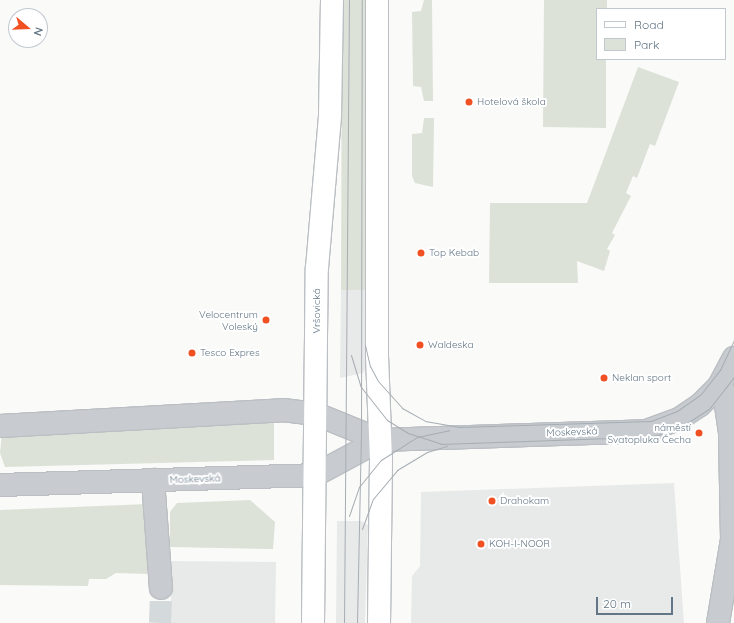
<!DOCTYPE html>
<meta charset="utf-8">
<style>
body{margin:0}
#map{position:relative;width:734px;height:623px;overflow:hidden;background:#fafaf8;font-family:Quicksand,sans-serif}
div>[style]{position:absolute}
.built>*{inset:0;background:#e8e9e9}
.green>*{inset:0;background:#dce2d8}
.minor-tunnel>*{height:22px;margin-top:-11px;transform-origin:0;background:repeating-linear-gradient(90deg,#d4d9db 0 22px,transparent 0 33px)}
.roads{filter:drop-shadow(1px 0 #bbbfc3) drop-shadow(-1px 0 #bbbfc3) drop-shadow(0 1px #bbbfc3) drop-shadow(0 -1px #bbbfc3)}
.minor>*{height:22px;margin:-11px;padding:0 11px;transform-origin:11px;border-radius:11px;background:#c8ccd0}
.major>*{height:22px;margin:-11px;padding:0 11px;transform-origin:11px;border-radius:11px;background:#fff}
.tram>*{height:1px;margin:-0.5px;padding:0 0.5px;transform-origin:0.5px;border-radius:0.5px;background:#a6adb3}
.dots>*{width:11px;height:11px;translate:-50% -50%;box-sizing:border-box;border:2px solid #fff;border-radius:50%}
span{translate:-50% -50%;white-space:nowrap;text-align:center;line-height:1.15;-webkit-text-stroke:4px #fff;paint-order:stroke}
.poi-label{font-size:10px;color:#637685}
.left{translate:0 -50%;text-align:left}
.right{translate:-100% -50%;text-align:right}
.street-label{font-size:10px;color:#637685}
.legend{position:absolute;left:596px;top:8px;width:130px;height:52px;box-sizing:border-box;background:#fff;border:1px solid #c1c8ce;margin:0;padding:5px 7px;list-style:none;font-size:12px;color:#637685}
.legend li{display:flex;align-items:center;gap:8px;height:20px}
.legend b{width:20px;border:1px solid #c1c8ce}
.north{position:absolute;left:8px;top:8px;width:40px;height:40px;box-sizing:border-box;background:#fff;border:1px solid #c1c8ce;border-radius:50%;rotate:109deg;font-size:11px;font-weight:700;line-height:16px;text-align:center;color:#637685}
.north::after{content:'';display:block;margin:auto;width:14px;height:18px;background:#f05022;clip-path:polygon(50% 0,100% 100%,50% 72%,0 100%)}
.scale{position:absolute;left:596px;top:597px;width:77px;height:18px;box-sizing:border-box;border:2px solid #637685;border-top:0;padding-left:5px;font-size:12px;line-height:14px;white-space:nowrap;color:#637685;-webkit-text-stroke:3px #fff;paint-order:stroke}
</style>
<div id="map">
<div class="built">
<i style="clip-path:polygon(341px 290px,368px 290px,367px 366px,363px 373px,340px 378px)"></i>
<i style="clip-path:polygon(674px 483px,684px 623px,411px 623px,412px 576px,420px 566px,421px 492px)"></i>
<i style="clip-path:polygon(337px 521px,361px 521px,368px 525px,365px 623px,336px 623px)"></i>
<i style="clip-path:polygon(171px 561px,276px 562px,275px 623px,171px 623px)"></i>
</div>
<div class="green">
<i style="clip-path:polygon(342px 0,369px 0,368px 290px,341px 290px)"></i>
<i style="clip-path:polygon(424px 0,432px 0,433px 101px,424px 101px,421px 87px,413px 86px,412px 12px,421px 11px)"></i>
<i style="clip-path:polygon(544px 0,607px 0,607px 9px,597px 9px,597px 59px,606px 59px,606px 128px,543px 127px)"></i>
<i style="clip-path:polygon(638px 67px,679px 82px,655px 146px,650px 144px,637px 178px,633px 176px,626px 193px,631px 196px,612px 233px,615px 235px,607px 249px,610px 251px,604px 271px,577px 261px,578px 283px,489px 283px,490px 203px,587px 203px)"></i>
<i style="clip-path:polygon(424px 118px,434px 118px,433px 187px,415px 183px,412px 176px,412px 134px,422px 133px)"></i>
<i style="clip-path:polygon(274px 420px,274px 460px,5px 467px,0 453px,2px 432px)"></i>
<i style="clip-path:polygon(250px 500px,275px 522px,273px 549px,170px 547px,170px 512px,177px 503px)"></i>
<i style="clip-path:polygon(147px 504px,147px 574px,116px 573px,106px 579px,89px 579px,88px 586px,0 585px,0 510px)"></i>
</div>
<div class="minor-tunnel">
<i style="left:160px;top:623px;width:35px;rotate:-88deg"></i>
</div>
<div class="roads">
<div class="minor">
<i style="left:0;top:426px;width:283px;rotate:-3.2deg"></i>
<i style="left:283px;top:410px;width:33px;rotate:7deg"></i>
<i style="left:316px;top:414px;width:69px;rotate:22.1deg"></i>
<i style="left:380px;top:440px;width:266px;rotate:-1.9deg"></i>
<i style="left:646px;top:431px;width:35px;rotate:-20deg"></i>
<i style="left:679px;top:419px;width:25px;rotate:-34deg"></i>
<i style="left:700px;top:405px;width:27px;rotate:-45deg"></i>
<i style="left:719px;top:386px;width:32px;rotate:-62deg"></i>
<i style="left:153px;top:480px;width:108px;rotate:85.8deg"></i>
<i style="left:0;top:485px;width:315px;rotate:-1.8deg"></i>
<i style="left:315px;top:475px;width:74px;rotate:-28.3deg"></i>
<i style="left:718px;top:623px;width:85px;rotate:-80.5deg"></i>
<i style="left:732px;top:539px;width:106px;rotate:-91.1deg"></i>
<i style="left:730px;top:433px;width:41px;rotate:-98.3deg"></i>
<i style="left:724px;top:392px;width:8px;rotate:-130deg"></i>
</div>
<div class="major">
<i style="left:377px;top:0;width:356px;rotate:90deg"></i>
<i style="left:377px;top:356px;width:104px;rotate:87.8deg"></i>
<i style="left:381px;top:460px;width:163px;rotate:90.7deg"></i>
<i style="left:313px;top:623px;width:355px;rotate:-89.4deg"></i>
<i style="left:317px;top:268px;width:154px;rotate:-85.1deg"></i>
<i style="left:330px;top:115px;width:115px;rotate:-89deg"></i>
</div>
</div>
<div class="tram">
<i style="left:365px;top:345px;width:22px;rotate:77deg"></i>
<i style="left:370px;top:366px;width:17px;rotate:62deg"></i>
<i style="left:378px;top:381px;width:36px;rotate:48deg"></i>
<i style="left:402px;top:408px;width:26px;rotate:29deg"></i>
<i style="left:425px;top:421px;width:35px;rotate:10deg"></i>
<i style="left:459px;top:427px;width:192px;rotate:-1.8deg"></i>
<i style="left:651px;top:421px;width:28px;rotate:-21deg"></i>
<i style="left:677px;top:411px;width:29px;rotate:-35deg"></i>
<i style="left:701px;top:394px;width:31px;rotate:-52deg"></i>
<i style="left:720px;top:370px;width:33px;rotate:-65deg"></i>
<i style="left:351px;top:355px;width:34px;rotate:73deg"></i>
<i style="left:361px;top:387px;width:42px;rotate:51.8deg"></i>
<i style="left:387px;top:420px;width:25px;rotate:32deg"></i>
<i style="left:408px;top:433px;width:35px;rotate:18deg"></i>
<i style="left:441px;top:444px;width:205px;rotate:-2deg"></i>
<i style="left:646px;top:437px;width:16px;rotate:-11deg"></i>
<i style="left:662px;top:434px;width:20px;rotate:-20deg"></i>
<i style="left:681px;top:427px;width:33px;rotate:-33deg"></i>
<i style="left:709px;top:409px;width:41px;rotate:-52deg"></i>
<i style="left:349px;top:516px;width:31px;rotate:-71deg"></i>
<i style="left:359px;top:487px;width:35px;rotate:-51deg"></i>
<i style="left:381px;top:460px;width:43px;rotate:-32.6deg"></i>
<i style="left:417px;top:437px;width:33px;rotate:-12deg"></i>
<i style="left:362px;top:529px;width:32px;rotate:-70deg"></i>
<i style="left:373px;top:499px;width:38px;rotate:-50deg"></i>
<i style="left:397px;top:470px;width:35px;rotate:-31deg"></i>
<i style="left:427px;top:452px;width:21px;rotate:-17deg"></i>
<i style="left:344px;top:623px;width:623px;rotate:-89.54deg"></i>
<i style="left:357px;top:623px;width:190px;rotate:-88.8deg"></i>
<i style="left:361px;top:433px;width:433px;rotate:-89.9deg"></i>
</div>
<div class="dots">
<i style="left:469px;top:102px;background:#f05022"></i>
<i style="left:421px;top:253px;background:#f05022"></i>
<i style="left:266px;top:320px;background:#f05022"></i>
<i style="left:420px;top:345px;background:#f05022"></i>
<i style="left:192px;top:353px;background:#f05022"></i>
<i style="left:604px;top:378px;background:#f05022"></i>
<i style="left:699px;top:433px;background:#f05022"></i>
<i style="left:492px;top:501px;background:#f05022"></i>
<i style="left:481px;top:544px;background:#f05022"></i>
</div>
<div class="poi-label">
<span class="left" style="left:477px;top:102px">Hotelová škola</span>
<span class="left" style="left:429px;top:253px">Top Kebab</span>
<span class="right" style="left:258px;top:320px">Velocentrum<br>Voleský</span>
<span class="left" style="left:428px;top:345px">Waldeska</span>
<span class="left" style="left:200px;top:353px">Tesco Expres</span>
<span class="left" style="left:612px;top:378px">Neklan sport</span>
<span class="right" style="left:691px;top:433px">náměstí<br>Svatopluka Čecha</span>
<span class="left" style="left:500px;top:501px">Drahokam</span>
<span class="left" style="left:489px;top:544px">KOH-I-NOOR</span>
</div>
<div class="street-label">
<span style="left:317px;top:311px;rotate:-90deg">Vršovická</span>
<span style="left:572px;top:432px;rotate:-2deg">Moskevská</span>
<span style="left:195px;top:479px;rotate:-2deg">Moskevská</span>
</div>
<ul class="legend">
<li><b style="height:5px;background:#fff"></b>Road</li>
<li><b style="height:11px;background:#dce2d8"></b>Park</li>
</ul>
<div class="north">N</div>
<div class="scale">20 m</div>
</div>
